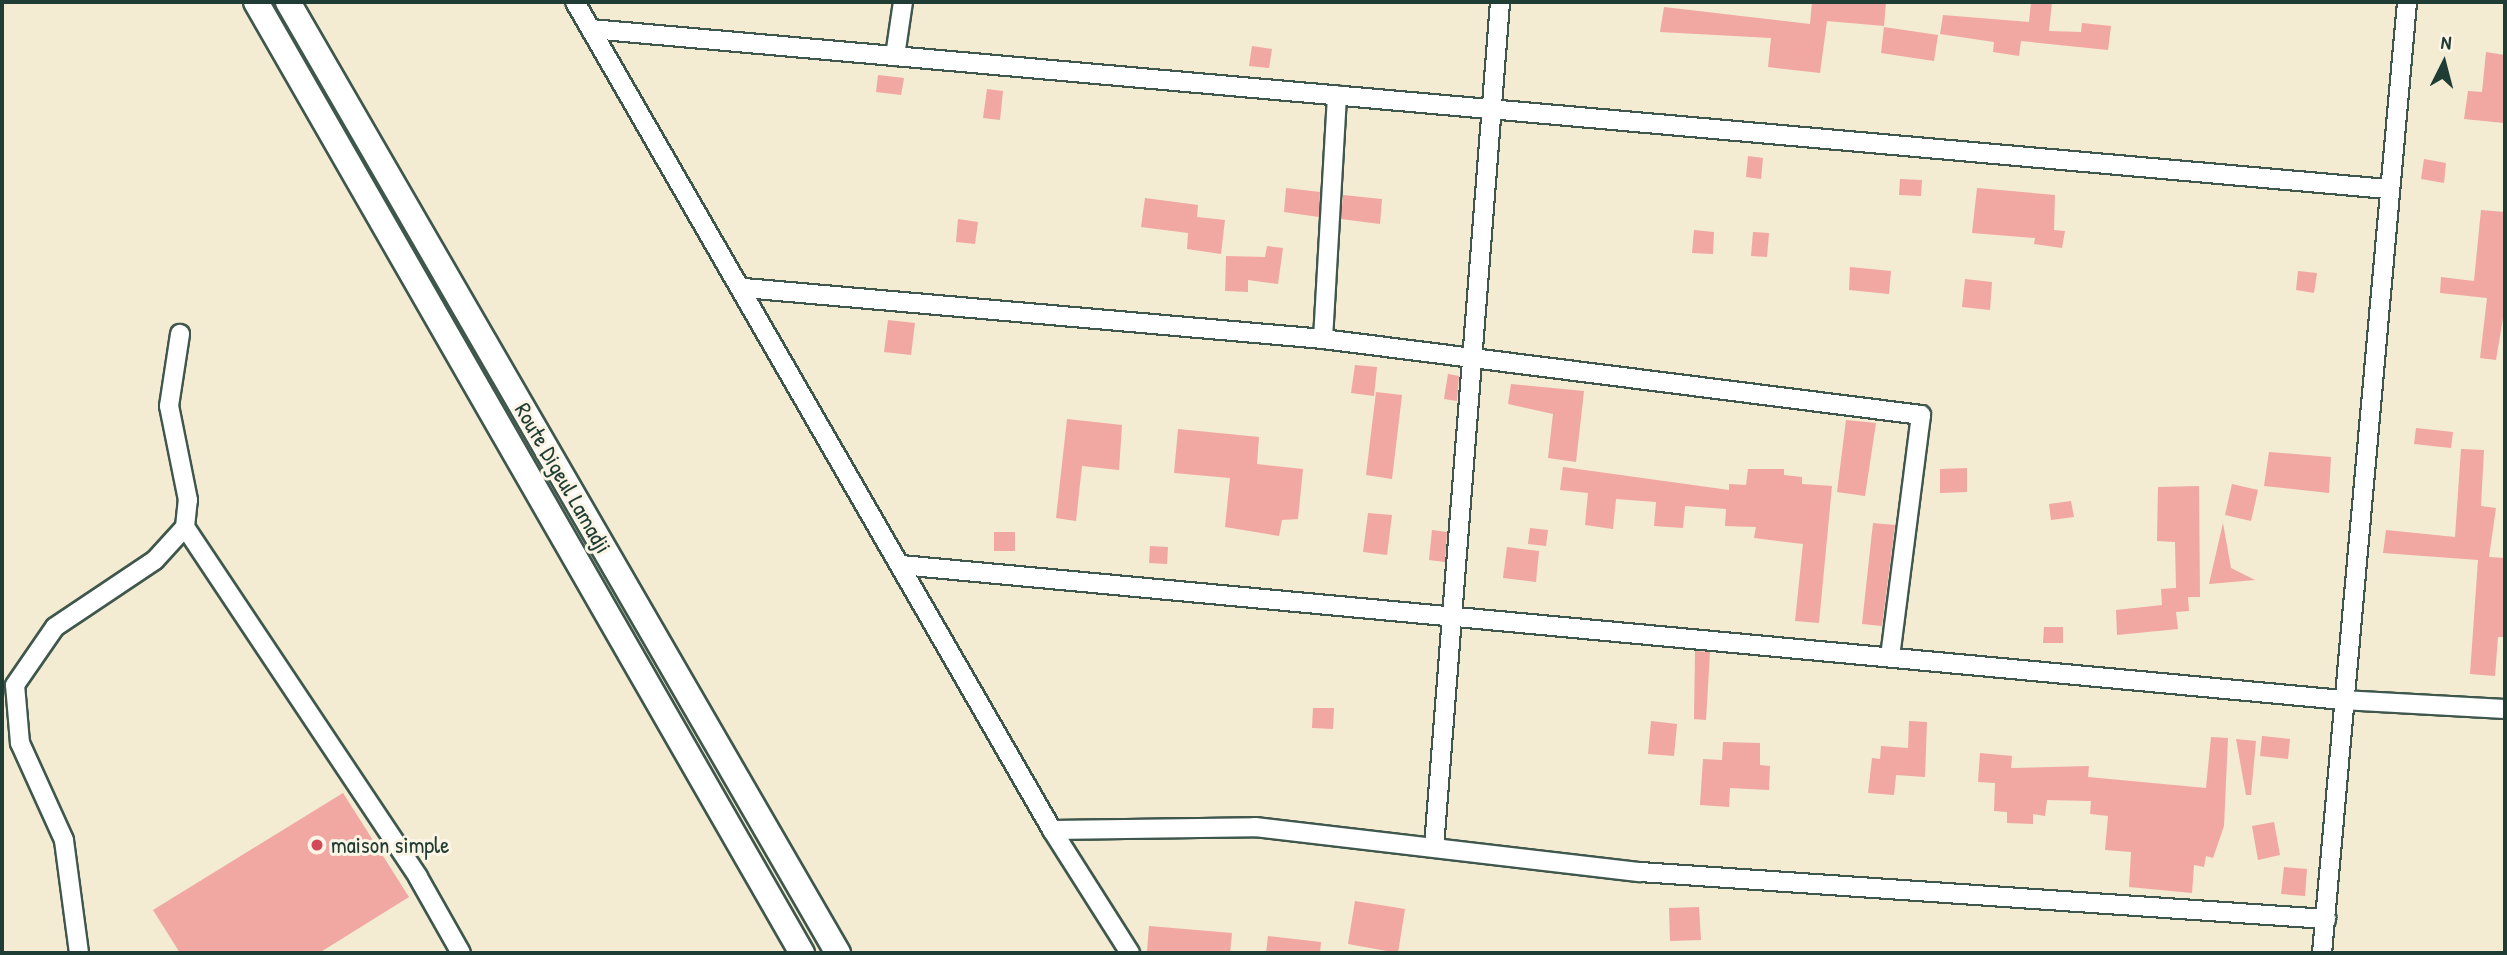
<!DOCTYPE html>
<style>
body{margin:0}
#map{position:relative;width:2507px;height:955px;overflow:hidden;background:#f3ebd2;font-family:"Patrick Hand",sans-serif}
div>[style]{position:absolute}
.building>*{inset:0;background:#f1a7a2}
.roads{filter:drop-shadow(2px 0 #3f574c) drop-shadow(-2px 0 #3f574c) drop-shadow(0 2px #3f574c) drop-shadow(0 -2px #3f574c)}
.street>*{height:18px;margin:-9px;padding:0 9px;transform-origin:9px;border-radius:9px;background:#fff}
.secondary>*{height:24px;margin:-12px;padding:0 12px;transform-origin:12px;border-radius:12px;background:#fff}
.dots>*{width:19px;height:19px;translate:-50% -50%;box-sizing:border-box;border:4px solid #fcf5e5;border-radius:50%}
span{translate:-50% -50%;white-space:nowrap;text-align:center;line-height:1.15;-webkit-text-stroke:6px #fcf5e5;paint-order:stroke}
.street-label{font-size:23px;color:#1f3d34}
.poi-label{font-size:23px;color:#1f3d34}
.left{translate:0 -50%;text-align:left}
.frame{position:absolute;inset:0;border:4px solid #1f3d34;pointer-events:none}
.north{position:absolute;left:2409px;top:28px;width:70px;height:70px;-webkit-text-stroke:5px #fcf5e5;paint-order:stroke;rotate:6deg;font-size:19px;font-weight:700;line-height:28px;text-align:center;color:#1f3d34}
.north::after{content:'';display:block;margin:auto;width:24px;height:32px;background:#1f3d34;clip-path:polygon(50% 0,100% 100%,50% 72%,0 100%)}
</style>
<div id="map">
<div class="building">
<i style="clip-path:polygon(1812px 2px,1886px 2px,1884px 26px,1827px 21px,1820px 73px,1768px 67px,1771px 38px,1660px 32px,1664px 7px,1810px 24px)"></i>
<i style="clip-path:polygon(2031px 2px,2052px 2px,2049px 31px,2081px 32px,2082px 23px,2111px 26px,2108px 50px,2021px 41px,2019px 56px,1993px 52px,1994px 42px,1940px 34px,1943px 15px,2029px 22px)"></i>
<i style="clip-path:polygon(1884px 27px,1938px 35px,1934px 61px,1881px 53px)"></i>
<i style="clip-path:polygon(1252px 46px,1272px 49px,1269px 68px,1249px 66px)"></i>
<i style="clip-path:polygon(2486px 52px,2505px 55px,2504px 123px,2464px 119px,2468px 91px,2482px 92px)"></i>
<i style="clip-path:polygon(878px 75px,904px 78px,901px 95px,876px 92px)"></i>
<i style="clip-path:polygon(987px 89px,1003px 91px,1000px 120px,983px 118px)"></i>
<i style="clip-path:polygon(1748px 156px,1763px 158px,1761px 179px,1746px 177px)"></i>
<i style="clip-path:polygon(2424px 159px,2446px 163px,2444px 183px,2421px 179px)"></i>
<i style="clip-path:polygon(1900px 179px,1922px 180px,1921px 196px,1899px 195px)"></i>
<i style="clip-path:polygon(1286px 188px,1320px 192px,1319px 217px,1284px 212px)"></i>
<i style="clip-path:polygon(1977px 188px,2055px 195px,2054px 230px,2065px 231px,2062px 248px,2034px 244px,2035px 238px,1972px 233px)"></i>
<i style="clip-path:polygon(1343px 195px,1382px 199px,1380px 224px,1341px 219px)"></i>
<i style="clip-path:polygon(1145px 198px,1198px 205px,1197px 217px,1225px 220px,1221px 254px,1187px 249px,1188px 233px,1141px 227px)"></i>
<i style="clip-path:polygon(2481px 210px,2505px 212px,2505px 306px,2496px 360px,2480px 358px,2487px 298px,2440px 293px,2441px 277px,2474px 281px)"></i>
<i style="clip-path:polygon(958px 219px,978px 222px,975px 244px,956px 242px)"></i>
<i style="clip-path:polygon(1694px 230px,1714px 232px,1713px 254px,1692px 253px)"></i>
<i style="clip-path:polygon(1753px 232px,1769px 233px,1767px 257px,1751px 256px)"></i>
<i style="clip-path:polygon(1267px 246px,1283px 248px,1278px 284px,1248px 280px,1248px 292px,1225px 291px,1226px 256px,1265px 257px)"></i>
<i style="clip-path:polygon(1850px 267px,1891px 271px,1889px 294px,1849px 290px)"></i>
<i style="clip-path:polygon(2298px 271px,2317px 273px,2314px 293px,2296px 290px)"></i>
<i style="clip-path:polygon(1965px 279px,1992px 282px,1990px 310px,1962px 307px)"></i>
<i style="clip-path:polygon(888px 320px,915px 323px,911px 355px,884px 352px)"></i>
<i style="clip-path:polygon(1355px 365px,1377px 367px,1374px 396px,1351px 393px)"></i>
<i style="clip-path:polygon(1448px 374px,1459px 376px,1457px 401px,1444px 399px)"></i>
<i style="clip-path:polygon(1511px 384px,1584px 391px,1576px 462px,1548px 458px,1553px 414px,1508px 404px)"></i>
<i style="clip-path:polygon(1376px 392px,1402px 395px,1392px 479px,1366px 475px)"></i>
<i style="clip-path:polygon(1067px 419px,1122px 425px,1119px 470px,1082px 466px,1076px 521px,1056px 518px)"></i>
<i style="clip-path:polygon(1846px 420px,1876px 423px,1865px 496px,1837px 492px)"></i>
<i style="clip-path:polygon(2416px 428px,2453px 432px,2451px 448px,2414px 444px)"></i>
<i style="clip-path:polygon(1178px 429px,1259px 437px,1257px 464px,1303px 469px,1298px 519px,1282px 520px,1279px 536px,1225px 527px,1230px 478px,1174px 473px)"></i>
<i style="clip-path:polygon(2461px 449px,2484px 450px,2481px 506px,2496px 508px,2489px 557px,2505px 558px,2505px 637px,2498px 637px,2495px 676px,2470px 674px,2478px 560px,2383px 553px,2386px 530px,2455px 537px)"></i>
<i style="clip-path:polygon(2269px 452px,2331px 457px,2329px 493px,2264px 486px)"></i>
<i style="clip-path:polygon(1563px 467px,1729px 490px,1729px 484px,1746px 485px,1748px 469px,1784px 469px,1784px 475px,1802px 477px,1802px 484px,1832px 486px,1819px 623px,1795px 621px,1803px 544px,1754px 538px,1756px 527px,1725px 526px,1726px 509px,1685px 506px,1683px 528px,1654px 526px,1656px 502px,1616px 499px,1613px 529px,1585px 525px,1588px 493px,1560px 490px)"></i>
<i style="clip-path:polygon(1967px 468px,1967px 492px,1940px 493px,1940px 469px)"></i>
<i style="clip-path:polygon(2232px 484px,2258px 490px,2251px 521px,2225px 515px)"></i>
<i style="clip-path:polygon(2199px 486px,2200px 597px,2188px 597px,2189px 611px,2176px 612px,2178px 629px,2117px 635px,2116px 610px,2162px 605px,2161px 589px,2176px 588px,2175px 542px,2157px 541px,2158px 487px)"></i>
<i style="clip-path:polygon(2071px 501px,2074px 517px,2051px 520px,2049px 504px)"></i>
<i style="clip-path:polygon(1368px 513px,1392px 515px,1387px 555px,1363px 552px)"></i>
<i style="clip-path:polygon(1873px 523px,1895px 525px,1882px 626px,1862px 624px)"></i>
<i style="clip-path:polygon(2223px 523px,2231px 568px,2255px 580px,2209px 584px)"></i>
<i style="clip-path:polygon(1530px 528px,1548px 530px,1546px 546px,1528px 544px)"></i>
<i style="clip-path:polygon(1432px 530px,1447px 532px,1445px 562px,1429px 560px)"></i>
<i style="clip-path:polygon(994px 532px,1015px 532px,1015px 551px,994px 551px)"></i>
<i style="clip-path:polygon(1150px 546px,1168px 547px,1167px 564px,1149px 563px)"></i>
<i style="clip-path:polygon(1507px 547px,1539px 551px,1536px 582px,1503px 578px)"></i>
<i style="clip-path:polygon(2044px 627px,2063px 627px,2063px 643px,2043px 643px)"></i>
<i style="clip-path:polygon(1695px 651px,1710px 652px,1706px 720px,1694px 719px)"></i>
<i style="clip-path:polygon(1313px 708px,1334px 708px,1333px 729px,1312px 728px)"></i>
<i style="clip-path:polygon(1651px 721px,1677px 724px,1674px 756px,1648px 754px)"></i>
<i style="clip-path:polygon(1909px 721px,1927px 722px,1925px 777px,1896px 775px,1894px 795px,1868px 793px,1872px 758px,1880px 759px,1881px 746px,1908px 748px)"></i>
<i style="clip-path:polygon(2262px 736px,2290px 739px,2288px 759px,2260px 756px)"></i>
<i style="clip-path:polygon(2211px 737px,2228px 738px,2224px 826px,2213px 858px,2206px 856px,2204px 867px,2194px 865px,2192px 893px,2129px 887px,2131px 852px,2105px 850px,2108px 816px,2090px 814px,2091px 801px,2047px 800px,2045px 816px,2033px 814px,2033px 824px,2007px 823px,2007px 812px,1994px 811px,1995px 783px,1978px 782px,1980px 753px,2012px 756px,2011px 768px,2089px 766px,2088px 777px,2206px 788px)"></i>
<i style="clip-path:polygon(2236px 739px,2256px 741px,2251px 795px,2246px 795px)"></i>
<i style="clip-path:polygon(1723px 742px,1760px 743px,1760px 765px,1770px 766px,1769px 790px,1730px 788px,1729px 807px,1700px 805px,1703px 759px,1722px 760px)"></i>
<i style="clip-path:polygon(343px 793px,409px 897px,319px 953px,180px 953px,153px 910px)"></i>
<i style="clip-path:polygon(2274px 822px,2280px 855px,2258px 860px,2252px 826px)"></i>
<i style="clip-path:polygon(2284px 867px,2307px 869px,2305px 896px,2281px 894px)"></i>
<i style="clip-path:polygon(1355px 901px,1405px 909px,1398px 953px,1348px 944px)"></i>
<i style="clip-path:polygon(1699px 907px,1701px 940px,1670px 941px,1669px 908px)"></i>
<i style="clip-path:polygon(1149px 926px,1232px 933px,1230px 953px,1147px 952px)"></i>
<i style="clip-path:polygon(1268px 936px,1321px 942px,1320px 953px,1266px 953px)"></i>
</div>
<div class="roads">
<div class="street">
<i style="left:575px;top:2px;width:956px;rotate:60.05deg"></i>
<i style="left:1052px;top:830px;width:146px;rotate:57.6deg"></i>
<i style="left:591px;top:29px;width:1805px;rotate:5.09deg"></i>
<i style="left:895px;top:56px;width:55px;rotate:-81.6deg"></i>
<i style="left:744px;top:288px;width:581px;rotate:5.03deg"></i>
<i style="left:1323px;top:339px;width:603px;rotate:7.24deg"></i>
<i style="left:1921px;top:415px;width:244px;rotate:97.3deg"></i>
<i style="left:1323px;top:339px;width:244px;rotate:-86.7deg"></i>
<i style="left:185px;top:527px;width:420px;rotate:56.3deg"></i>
<i style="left:418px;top:877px;width:87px;rotate:60.5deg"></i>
<i style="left:901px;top:565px;width:1447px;rotate:5.35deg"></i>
<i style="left:2342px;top:700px;width:163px;rotate:3.2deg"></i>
<i style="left:1052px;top:830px;width:203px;rotate:-0.8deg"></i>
<i style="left:1255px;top:827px;width:388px;rotate:6.7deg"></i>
<i style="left:1640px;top:872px;width:688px;rotate:3.92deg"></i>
<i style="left:1434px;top:847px;width:848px;rotate:-85.53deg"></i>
<i style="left:79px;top:953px;width:114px;rotate:-97.6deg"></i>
<i style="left:64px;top:840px;width:107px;rotate:-114.4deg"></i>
<i style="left:20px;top:743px;width:58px;rotate:-94.9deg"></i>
<i style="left:15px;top:685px;width:70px;rotate:-55.4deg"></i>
<i style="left:55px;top:627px;width:120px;rotate:-33.8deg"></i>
<i style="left:155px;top:560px;width:45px;rotate:-47.7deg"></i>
<i style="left:185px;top:527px;width:27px;rotate:-84deg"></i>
<i style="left:188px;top:500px;width:96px;rotate:-101.4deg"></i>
<i style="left:169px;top:406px;width:73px;rotate:-81.3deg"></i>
<i style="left:2322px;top:953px;width:955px;rotate:-84.89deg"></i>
</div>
<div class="secondary">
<i style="left:256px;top:2px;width:1097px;rotate:60.14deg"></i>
<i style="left:288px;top:2px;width:1099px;rotate:59.96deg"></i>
</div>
</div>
<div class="dots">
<i style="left:317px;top:845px;background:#d1495b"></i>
</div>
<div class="street-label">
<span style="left:563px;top:478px;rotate:60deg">Route Digeul Lamadji</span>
</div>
<div class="poi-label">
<span class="left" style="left:331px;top:845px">maison simple</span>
</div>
<div class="frame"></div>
<div class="north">N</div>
</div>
